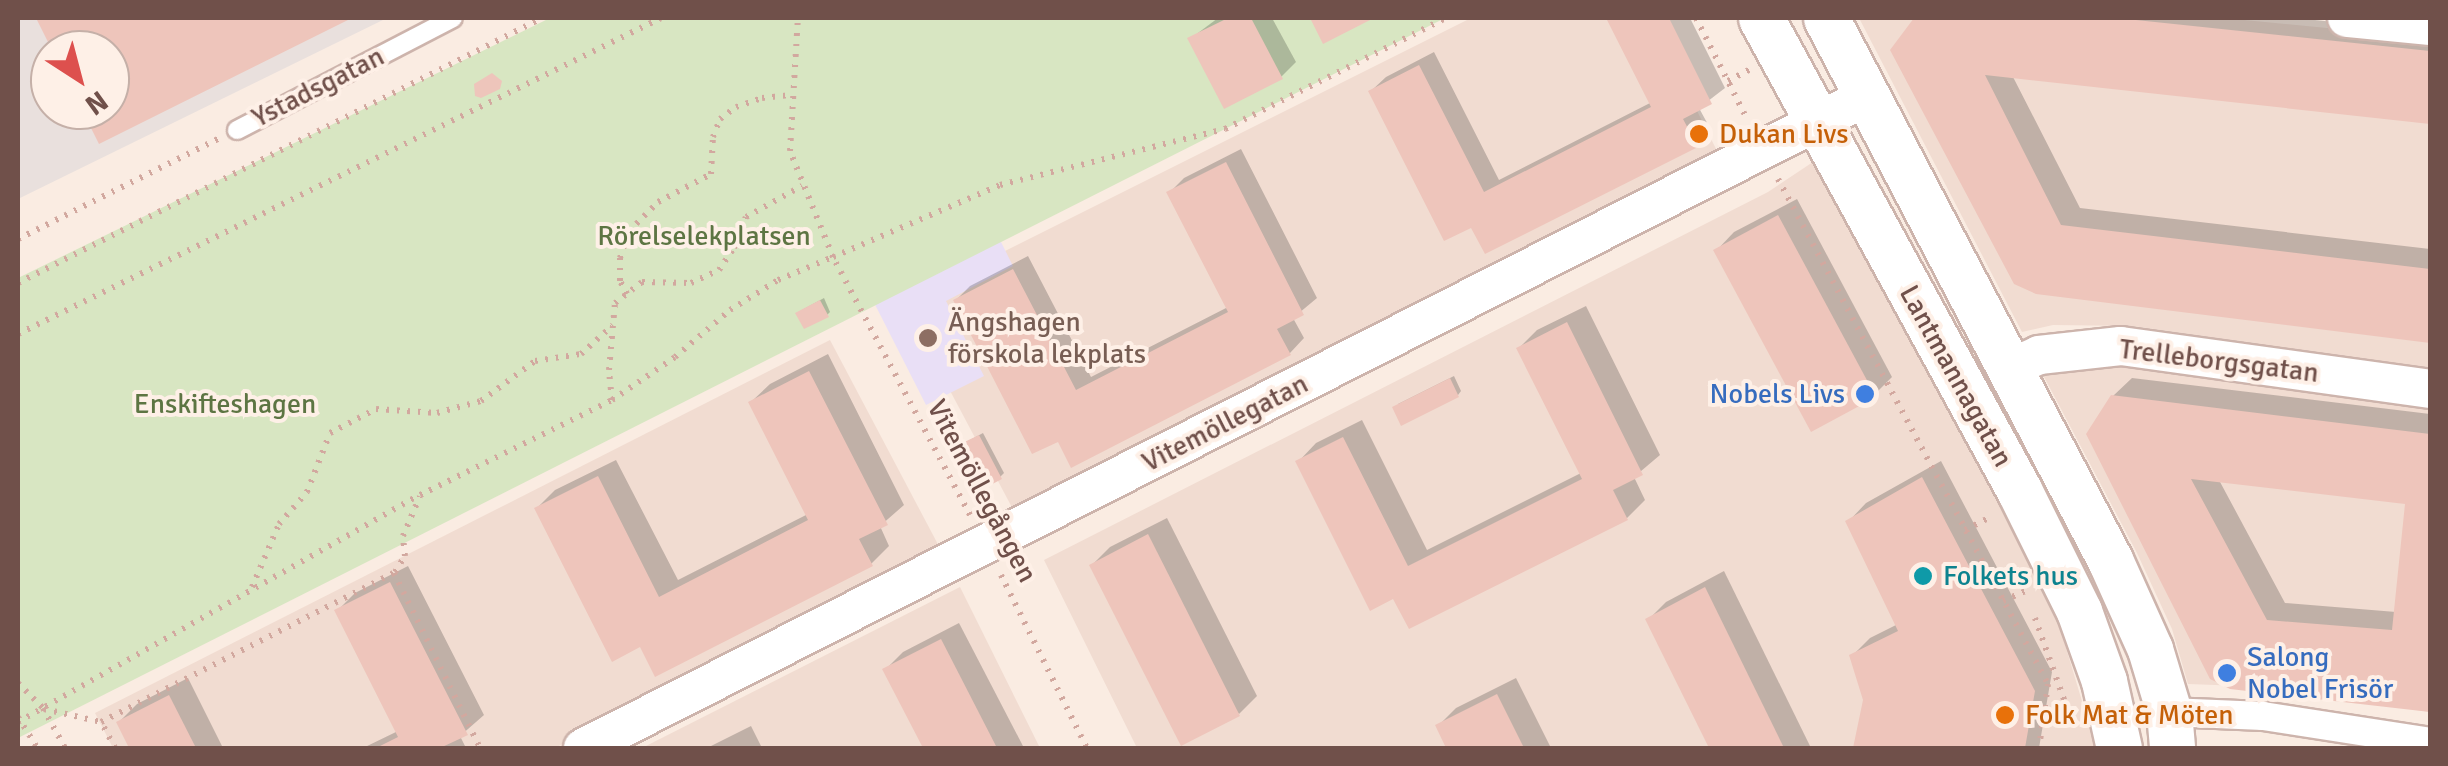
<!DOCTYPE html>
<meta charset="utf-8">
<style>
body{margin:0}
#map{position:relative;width:2448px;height:766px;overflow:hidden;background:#faece2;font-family:Signika,sans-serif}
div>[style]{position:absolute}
.residential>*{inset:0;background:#f1dcd1}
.industrial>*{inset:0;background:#e9e0dd}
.education>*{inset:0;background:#e9dff6}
.green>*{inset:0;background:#d8e6c2}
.shadow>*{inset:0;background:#0003}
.building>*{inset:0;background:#eec5bb}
.path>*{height:6px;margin-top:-3px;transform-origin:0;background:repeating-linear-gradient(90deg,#d2a89f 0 2.5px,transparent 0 10.5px)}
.roads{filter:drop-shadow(2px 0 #cdb4ac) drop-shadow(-2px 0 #cdb4ac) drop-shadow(0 2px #cdb4ac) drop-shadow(0 -2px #cdb4ac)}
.service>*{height:18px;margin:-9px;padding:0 9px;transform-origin:9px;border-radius:9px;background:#fff}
.pedestrian>*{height:28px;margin:-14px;padding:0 14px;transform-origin:14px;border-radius:14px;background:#fff}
.minor>*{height:38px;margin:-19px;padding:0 19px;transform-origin:19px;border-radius:19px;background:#fff}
.tertiary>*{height:45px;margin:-22.5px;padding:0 22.5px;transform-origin:22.5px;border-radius:22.5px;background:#fff}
.dots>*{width:28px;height:28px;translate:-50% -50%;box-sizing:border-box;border:5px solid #fef0e7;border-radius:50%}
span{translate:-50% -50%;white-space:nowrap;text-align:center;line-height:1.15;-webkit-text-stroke:8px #fef0e7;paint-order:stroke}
.street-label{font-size:28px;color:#70504a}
.food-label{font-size:28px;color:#c56008}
.left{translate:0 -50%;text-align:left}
.park-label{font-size:28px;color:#5d7543}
.education-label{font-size:28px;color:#785e54}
.shop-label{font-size:28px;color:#366cbe}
.right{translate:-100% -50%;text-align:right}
.culture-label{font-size:28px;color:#0d838f}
.frame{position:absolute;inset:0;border:20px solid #70504a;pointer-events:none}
.north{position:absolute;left:30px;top:30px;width:100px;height:100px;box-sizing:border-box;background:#fef0e7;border:2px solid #c5b0a8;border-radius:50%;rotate:144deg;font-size:28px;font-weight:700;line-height:40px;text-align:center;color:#70504a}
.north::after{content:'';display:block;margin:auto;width:35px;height:45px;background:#dd504e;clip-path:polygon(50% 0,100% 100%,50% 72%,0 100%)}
</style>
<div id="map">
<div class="residential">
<i style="clip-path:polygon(1471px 18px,1651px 18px,1720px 157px,1016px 515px,903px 302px)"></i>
<i style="clip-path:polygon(1859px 18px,2224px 18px,2430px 38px,2430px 369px,2133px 326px,2053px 325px,2022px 332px)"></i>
<i style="clip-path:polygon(1813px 162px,2049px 591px,2096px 748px,1137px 748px,1044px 560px,1768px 192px)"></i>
<i style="clip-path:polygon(830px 340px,942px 552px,555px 748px,113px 748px,95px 713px)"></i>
<i style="clip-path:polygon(2071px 366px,2147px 367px,2430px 408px,2430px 712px,2269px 687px,2188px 684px,2172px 629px,2137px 553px,2042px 373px)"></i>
<i style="clip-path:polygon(960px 587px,1040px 748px,642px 748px)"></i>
</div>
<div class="industrial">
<i style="clip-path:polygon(evenodd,18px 18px,387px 18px,18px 199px,18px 18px,50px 50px,110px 50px,110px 110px,50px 110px,50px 50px)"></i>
</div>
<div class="education">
<i style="clip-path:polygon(986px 212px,1013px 266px,946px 301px,984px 376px,926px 405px,860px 275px)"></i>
</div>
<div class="green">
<i style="clip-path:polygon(550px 18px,1445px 18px,18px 738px,18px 278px)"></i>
</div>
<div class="shadow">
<i style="clip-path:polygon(39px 18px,347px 18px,101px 141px,85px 110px,110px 110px,110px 50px,55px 50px)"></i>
<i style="clip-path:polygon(1218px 18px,1272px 18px,1296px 62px,1281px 77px,1190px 39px)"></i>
<i style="clip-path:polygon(1609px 18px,1690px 18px,1725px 88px,1699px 108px,1711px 130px,1696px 145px,1472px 224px,1371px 91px,1386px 77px,1434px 52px,1499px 180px,1652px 102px)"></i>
<i style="clip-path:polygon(1917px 18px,2296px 18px,2430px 32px,2430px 122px,2012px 75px,2080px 208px,2430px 249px,2430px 340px,2036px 291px,1893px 50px)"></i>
<i style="clip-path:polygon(1241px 149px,1317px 298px,1293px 318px,1304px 338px,1290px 353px,1059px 438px,956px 300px,970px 286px,1028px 256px,1091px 377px,1228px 307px,1169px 193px,1184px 178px)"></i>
<i style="clip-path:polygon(1797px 199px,1892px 377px,1874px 395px,1716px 251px,1734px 232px)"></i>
<i style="clip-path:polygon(824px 298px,830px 312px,827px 315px,802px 310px)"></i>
<i style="clip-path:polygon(1586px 306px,1660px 455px,1634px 477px,1645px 500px,1627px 518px,1394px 596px,1298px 462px,1316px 443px,1362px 420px,1427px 550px,1581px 473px,1519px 348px,1537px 330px)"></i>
<i style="clip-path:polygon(828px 354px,904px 505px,880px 526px,889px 546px,871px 564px,641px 644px,537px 508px,555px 490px,616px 460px,678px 580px,808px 514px,751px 402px,770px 384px)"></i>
<i style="clip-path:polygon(1454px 376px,1461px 391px,1458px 395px,1402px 422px,1398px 404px)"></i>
<i style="clip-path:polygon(evenodd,2132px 378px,2430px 414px,2430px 709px,2230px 686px,2113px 396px,2132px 378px,2219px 480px,2408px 501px,2396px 612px,2285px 603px,2219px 480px)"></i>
<i style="clip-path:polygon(983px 433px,1004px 473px,1000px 477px,959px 446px)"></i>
<i style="clip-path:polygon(1941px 461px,2052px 672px,2039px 748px,1856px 748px,1866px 700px,1852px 656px,1870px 638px,1898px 624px,1848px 522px,1866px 503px)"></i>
<i style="clip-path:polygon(1167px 518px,1257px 696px,1239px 714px,1092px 565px,1110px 547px)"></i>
<i style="clip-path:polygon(408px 566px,484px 715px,460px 736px,466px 748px,363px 748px,398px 731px,337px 611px,355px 593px)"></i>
<i style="clip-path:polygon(1724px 571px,1811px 748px,1712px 748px,1648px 620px,1666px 602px)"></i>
<i style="clip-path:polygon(959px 623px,1024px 748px,925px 748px,885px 670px,903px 652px)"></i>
<i style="clip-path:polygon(188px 678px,223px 748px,132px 748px,119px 722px,137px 704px)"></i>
<i style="clip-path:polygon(1516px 678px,1551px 748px,1449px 748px,1438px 726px,1456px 708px)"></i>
<i style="clip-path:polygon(751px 726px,762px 748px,707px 748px)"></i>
</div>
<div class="building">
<i style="clip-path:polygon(36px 18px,352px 18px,99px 144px,82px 110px,110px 110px,110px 50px,52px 50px)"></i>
<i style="clip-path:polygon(1228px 18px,1251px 18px,1283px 79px,1224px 109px,1187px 38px)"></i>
<i style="clip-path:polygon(1310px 18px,1374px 18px,1323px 44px)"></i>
<i style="clip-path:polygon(1606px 18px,1669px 18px,1712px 104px,1683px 119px,1698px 147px,1485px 254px,1471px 228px,1444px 241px,1368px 91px,1419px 65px,1484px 192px,1651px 107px)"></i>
<i style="clip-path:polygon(1914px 18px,2117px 18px,2430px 51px,2430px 124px,1985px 75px,2061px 225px,2430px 269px,2430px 343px,2036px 294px,2014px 284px,1890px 50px)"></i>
<i style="clip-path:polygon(492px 73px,502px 81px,500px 89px,481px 98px,475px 96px,474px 84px)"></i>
<i style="clip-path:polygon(1226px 162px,1304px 315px,1277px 329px,1291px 355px,1071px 468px,1058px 442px,1032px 454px,953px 300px,1013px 269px,1076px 390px,1228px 312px,1166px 192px)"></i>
<i style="clip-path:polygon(1778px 215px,1876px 397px,1811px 432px,1713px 250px)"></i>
<i style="clip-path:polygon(820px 300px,829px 317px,804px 329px,795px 313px)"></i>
<i style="clip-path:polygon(1567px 322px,1643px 475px,1613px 490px,1628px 520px,1409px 629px,1393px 599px,1370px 611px,1295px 461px,1343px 437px,1408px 566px,1582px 479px,1516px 348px)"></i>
<i style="clip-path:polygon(809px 371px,888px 525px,859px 539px,873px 566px,655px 677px,640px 647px,612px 662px,534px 508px,598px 476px,659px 597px,808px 520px,748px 402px)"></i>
<i style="clip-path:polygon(1450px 378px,1459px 397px,1401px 426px,1392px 407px)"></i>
<i style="clip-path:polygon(evenodd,2111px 395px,2430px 434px,2430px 712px,2230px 689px,2210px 679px,2086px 434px,2111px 395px,2191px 479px,2405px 504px,2392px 630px,2267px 620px,2191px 479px)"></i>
<i style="clip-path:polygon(979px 435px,1002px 479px,975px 493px,952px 448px)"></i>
<i style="clip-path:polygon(1922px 477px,2035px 691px,2025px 748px,1853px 748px,1863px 700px,1849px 655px,1898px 631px,1845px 521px)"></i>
<i style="clip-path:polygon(1148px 534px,1240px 716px,1181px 746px,1089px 565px)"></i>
<i style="clip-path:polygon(390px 582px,468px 735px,440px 748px,376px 748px,398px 737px,334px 610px)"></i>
<i style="clip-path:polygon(1705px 587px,1784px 748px,1709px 748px,1645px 619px)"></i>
<i style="clip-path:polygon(941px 639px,997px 748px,923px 748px,882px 669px)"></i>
<i style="clip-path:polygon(1497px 694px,1524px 748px,1446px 748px,1435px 725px)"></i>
<i style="clip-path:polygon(169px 695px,196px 748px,129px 748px,116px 722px)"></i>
</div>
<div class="path">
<i style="left:1696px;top:18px;width:113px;rotate:63.2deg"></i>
<i style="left:1728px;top:81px;width:24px;rotate:-28deg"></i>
<i style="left:1778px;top:179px;width:573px;rotate:61.87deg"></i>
<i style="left:2048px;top:684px;width:65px;rotate:98deg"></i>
<i style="left:18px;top:239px;width:224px;rotate:-26.6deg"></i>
<i style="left:18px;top:283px;width:587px;rotate:-26.83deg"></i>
<i style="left:627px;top:294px;width:15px;rotate:-118deg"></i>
<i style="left:620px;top:281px;width:23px;rotate:-90deg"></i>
<i style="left:620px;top:258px;width:28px;rotate:-72deg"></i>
<i style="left:629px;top:231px;width:41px;rotate:-45deg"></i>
<i style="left:658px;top:202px;width:60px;rotate:-27.8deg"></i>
<i style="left:711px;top:174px;width:37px;rotate:-87deg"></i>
<i style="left:713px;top:137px;width:19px;rotate:-69deg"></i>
<i style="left:720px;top:119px;width:20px;rotate:-37deg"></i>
<i style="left:736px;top:107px;width:28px;rotate:-19deg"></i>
<i style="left:762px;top:98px;width:30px;rotate:-6deg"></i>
<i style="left:18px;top:334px;width:716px;rotate:-26.17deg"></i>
<i style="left:612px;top:400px;width:30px;rotate:-96deg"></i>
<i style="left:609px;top:370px;width:67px;rotate:-84.9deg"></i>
<i style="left:615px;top:303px;width:34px;rotate:-38deg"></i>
<i style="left:642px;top:282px;width:49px;rotate:1.2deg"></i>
<i style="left:691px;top:283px;width:31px;rotate:-25deg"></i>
<i style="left:719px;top:270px;width:27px;rotate:-56deg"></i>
<i style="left:734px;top:248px;width:33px;rotate:-69deg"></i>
<i style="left:746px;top:217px;width:64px;rotate:-29deg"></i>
<i style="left:970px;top:515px;width:292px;rotate:-118deg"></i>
<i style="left:833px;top:257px;width:182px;rotate:-23.3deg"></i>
<i style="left:1000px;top:185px;width:232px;rotate:-14deg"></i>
<i style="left:1225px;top:129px;width:247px;rotate:-26.7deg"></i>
<i style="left:1965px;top:530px;width:30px;rotate:-27deg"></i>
<i style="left:395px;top:572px;width:19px;rotate:-58deg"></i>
<i style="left:405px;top:556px;width:20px;rotate:-96deg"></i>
<i style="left:403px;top:536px;width:43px;rotate:-67deg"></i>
<i style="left:1001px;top:575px;width:193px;rotate:63.6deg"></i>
<i style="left:252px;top:587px;width:69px;rotate:-66.8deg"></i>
<i style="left:279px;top:524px;width:43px;rotate:-48.8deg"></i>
<i style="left:307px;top:492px;width:63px;rotate:-68.7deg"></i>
<i style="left:330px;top:433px;width:52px;rotate:-27.6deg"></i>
<i style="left:376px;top:409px;width:61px;rotate:3.8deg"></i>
<i style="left:437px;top:413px;width:46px;rotate:-15.3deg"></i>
<i style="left:481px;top:401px;width:67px;rotate:-36.5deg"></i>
<i style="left:535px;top:361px;width:47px;rotate:-8.7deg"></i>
<i style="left:581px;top:354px;width:43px;rotate:-42.2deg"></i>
<i style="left:2003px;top:601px;width:24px;rotate:-24deg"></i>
<i style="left:2035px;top:618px;width:92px;rotate:70.4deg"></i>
<i style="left:18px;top:683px;width:35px;rotate:45deg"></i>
<i style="left:43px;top:708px;width:46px;rotate:61.2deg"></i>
<i style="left:44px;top:709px;width:58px;rotate:12.8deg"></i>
<i style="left:18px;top:717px;width:36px;rotate:58deg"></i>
<i style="left:18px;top:722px;width:462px;rotate:-29.5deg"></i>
<i style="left:420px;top:495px;width:214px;rotate:-26.3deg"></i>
<i style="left:612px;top:400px;width:76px;rotate:-34.3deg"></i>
<i style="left:675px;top:357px;width:72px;rotate:-40.5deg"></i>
<i style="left:730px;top:310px;width:57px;rotate:-32deg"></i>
<i style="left:778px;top:280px;width:60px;rotate:-22.7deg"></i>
<i style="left:833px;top:257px;width:114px;rotate:-112.1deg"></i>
<i style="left:790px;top:151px;width:133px;rotate:-86.6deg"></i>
<i style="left:115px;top:748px;width:30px;rotate:-118deg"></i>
<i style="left:101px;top:722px;width:329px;rotate:-27deg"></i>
<i style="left:394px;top:573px;width:195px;rotate:63.8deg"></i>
</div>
<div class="roads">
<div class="service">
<i style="left:237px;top:130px;width:243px;rotate:-27.4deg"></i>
</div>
<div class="pedestrian">
<i style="left:2169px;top:712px;width:94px;rotate:2.4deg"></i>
<i style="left:2263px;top:716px;width:169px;rotate:8.8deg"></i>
</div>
<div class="minor">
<i style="left:2347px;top:18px;width:83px;rotate:5.5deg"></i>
<i style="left:2010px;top:368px;width:32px;rotate:-24deg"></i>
<i style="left:2039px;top:355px;width:82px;rotate:-6.3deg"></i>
<i style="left:2121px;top:346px;width:312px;rotate:7.9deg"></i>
<i style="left:583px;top:748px;width:1439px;rotate:-26.9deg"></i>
</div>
<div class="tertiary">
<i style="left:1761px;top:18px;width:538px;rotate:61.34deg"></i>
<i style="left:2019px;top:490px;width:135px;rotate:63.6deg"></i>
<i style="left:2079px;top:611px;width:74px;rotate:70.3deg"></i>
<i style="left:2104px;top:681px;width:69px;rotate:77.4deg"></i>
<i style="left:1826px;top:18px;width:612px;rotate:62.35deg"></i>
<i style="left:2110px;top:560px;width:98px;rotate:65.8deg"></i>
<i style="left:2150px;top:649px;width:66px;rotate:73.2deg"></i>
<i style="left:2169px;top:712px;width:36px;rotate:85deg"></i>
</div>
</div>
<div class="dots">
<i style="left:1699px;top:134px;background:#e8710a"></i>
<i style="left:928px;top:338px;background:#8d6e63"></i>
<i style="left:1865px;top:394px;background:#3f7fe0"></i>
<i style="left:1923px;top:576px;background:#0f9aa8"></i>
<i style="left:2227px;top:673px;background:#3f7fe0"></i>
<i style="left:2005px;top:715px;background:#e8710a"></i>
</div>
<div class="street-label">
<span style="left:318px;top:87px;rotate:-27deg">Ystadsgatan</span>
<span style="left:2219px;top:361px;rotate:7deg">Trelleborgsgatan</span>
<span style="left:1956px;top:376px;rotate:61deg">Lantmannagatan</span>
<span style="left:1225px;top:423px;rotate:-27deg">Vitemöllegatan</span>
<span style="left:982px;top:491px;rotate:62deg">Vitemöllegången</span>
</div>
<div class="food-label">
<span class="left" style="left:1719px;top:134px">Dukan Livs</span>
<span class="left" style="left:2025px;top:715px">Folk Mat &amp; Möten</span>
</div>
<div class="park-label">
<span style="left:704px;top:236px">Rörelselekplatsen</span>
<span style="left:225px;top:404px">Enskifteshagen</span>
</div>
<div class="education-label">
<span class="left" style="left:948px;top:338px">Ängshagen<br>förskola lekplats</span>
</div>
<div class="shop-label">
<span class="right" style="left:1845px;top:394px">Nobels Livs</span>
<span class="left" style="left:2247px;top:673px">Salong<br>Nobel Frisör</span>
</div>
<div class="culture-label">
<span class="left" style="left:1943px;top:576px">Folkets hus</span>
</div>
<div class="frame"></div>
<div class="north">N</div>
</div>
